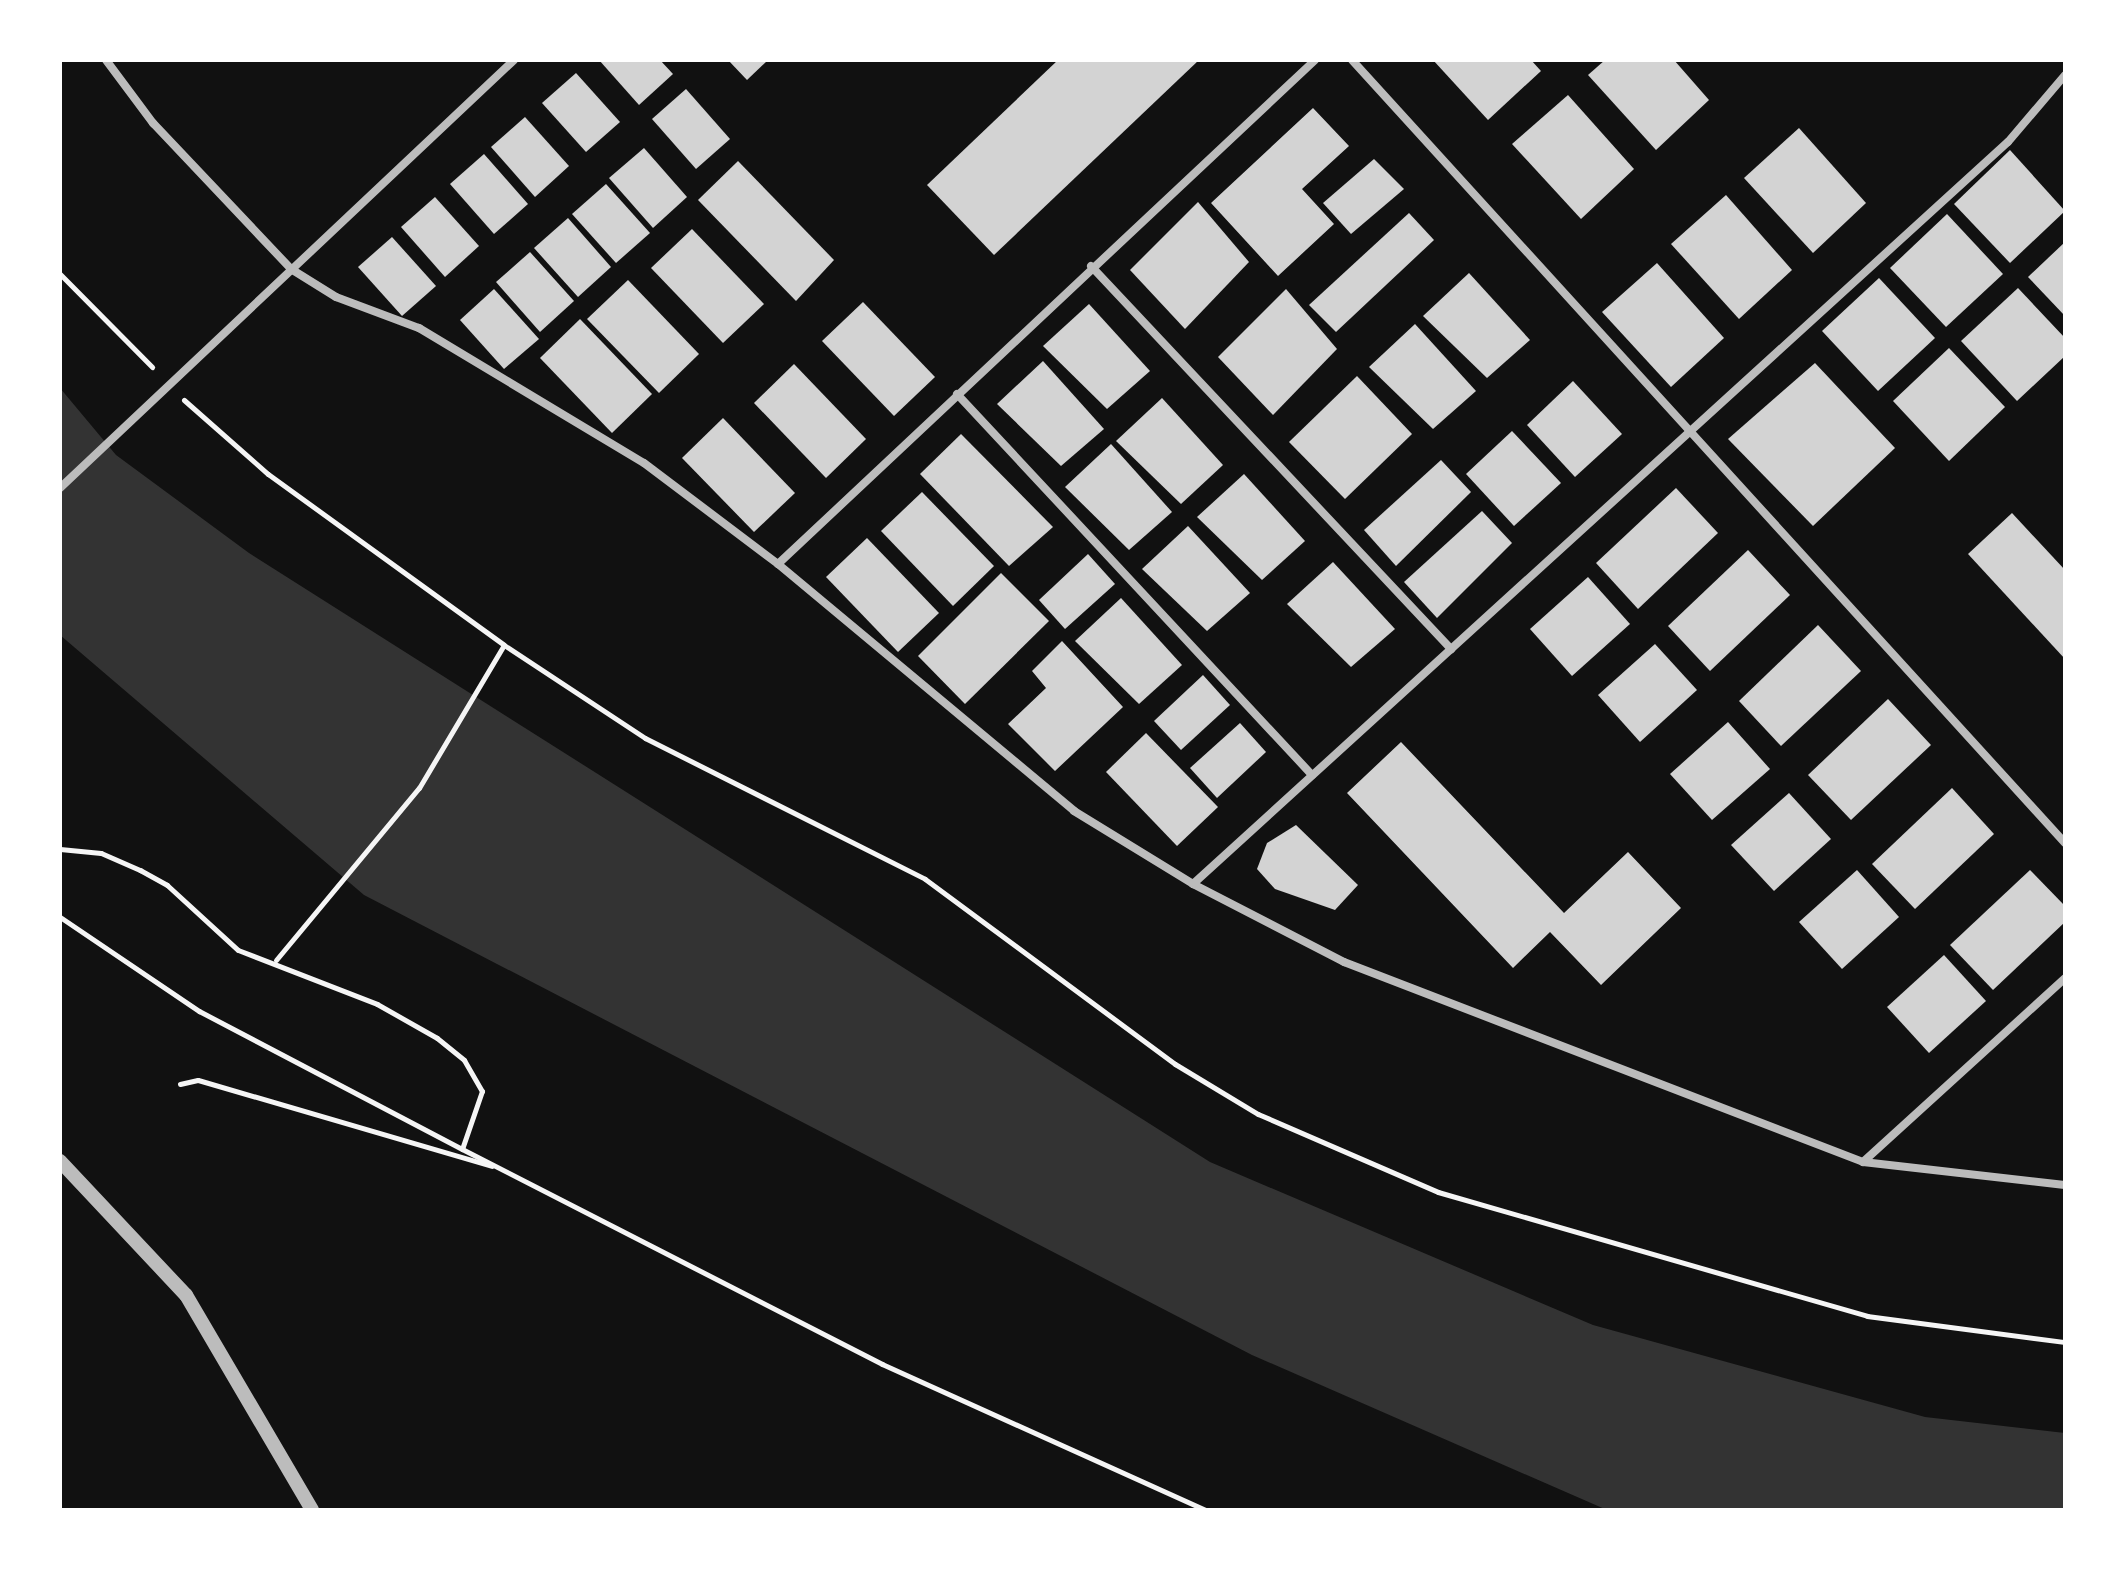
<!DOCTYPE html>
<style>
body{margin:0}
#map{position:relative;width:2125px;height:1570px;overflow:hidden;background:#111;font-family:"Playfair Display",serif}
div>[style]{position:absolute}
.water>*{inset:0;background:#333}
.building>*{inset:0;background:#d3d3d3}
.path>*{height:5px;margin:-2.5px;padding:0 2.5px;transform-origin:2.5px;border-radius:2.5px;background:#f5f5f5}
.minor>*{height:8px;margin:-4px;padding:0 4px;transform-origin:4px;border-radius:4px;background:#bcbcbc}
.tertiary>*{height:14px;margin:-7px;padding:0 7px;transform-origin:7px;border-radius:7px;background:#bcbcbc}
span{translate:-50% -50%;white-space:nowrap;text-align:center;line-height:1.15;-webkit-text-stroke:8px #fff;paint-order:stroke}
.frame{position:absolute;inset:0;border:62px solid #fff;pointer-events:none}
</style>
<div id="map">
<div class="water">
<i style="clip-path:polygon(60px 388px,116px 455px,249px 553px,1210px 1162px,1593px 1325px,1925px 1417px,2065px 1433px,2065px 1510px,1607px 1510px,1252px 1355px,364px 895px,60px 635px)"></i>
</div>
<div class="building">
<i style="clip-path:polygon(599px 60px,660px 60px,673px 74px,639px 105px)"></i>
<i style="clip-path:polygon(728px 60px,768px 60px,747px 80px)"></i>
<i style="clip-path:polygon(1058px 60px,1199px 60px,994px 255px,927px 185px)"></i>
<i style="clip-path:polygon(1433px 60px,1531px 60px,1541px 71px,1488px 120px)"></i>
<i style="clip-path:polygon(1605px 60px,1674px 60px,1709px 100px,1656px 150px,1588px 75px)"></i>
<i style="clip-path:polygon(576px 73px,620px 122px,586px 152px,542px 103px)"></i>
<i style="clip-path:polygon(686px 89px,730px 139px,696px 169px,652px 119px)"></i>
<i style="clip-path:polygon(1568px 95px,1634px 169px,1581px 219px,1512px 144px)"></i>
<i style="clip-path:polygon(1313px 108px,1349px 146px,1302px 189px,1334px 224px,1278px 276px,1211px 203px)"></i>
<i style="clip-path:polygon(525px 117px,569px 166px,535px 197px,491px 147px)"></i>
<i style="clip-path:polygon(1799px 128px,1866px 203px,1813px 253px,1744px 178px)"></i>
<i style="clip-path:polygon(644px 148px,687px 197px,653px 228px,609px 178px)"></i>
<i style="clip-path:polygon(2010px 150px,2065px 211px,2010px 263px,1954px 204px)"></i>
<i style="clip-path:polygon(484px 154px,528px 204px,494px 234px,450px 184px)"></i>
<i style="clip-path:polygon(1374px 159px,1404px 189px,1351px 234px,1323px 203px)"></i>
<i style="clip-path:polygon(738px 161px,834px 260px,796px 301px,698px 200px)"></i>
<i style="clip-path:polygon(606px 184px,650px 233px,616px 263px,572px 214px)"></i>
<i style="clip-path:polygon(1726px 195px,1792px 270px,1739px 319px,1671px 244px)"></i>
<i style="clip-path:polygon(435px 197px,479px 246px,445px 277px,401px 227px)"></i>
<i style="clip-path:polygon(1198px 202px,1249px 262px,1185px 329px,1130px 270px)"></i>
<i style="clip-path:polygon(1409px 213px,1434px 240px,1336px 332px,1309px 305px)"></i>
<i style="clip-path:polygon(1947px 214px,2003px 274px,1946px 327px,1890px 268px)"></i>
<i style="clip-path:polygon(568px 218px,611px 267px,578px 297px,534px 248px)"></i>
<i style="clip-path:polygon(692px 229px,764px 304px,723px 343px,651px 268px)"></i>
<i style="clip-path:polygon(392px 237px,436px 286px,402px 316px,358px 267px)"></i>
<i style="clip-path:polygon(2065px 242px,2065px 316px,2028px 277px)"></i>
<i style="clip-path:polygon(530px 252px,574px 301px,540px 332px,496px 282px)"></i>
<i style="clip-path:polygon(1657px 263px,1724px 338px,1671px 387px,1602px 312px)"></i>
<i style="clip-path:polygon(1469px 273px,1530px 340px,1487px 378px,1423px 316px)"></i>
<i style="clip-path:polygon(1879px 278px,1935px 338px,1878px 391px,1822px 331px)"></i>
<i style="clip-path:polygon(628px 280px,699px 354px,659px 393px,587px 319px)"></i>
<i style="clip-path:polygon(2018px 288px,2065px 338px,2065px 356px,2017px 401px,1961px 341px)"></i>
<i style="clip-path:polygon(494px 289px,539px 339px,504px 369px,460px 320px)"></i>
<i style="clip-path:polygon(1286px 289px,1337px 349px,1273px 415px,1218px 357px)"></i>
<i style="clip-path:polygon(863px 302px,935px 377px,894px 416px,822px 341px)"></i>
<i style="clip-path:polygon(1089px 304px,1150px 371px,1107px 409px,1043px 346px)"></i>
<i style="clip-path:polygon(580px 319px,652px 394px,612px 433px,540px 358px)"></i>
<i style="clip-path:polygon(1415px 324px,1476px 391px,1433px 429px,1369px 367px)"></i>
<i style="clip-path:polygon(1949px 348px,2005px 407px,1949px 461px,1893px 401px)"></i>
<i style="clip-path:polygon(1043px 361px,1104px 429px,1061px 466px,997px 404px)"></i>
<i style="clip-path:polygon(1815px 363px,1895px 448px,1813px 526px,1728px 439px)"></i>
<i style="clip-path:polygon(794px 364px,866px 439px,826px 478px,754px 403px)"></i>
<i style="clip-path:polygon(1357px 376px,1412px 434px,1345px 499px,1289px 442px)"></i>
<i style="clip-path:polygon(1573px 381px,1622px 434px,1575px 477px,1527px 425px)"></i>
<i style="clip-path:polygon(1162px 398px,1223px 465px,1181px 504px,1116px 441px)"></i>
<i style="clip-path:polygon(723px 418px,795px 493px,754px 532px,682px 458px)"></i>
<i style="clip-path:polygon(1512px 431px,1561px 483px,1514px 526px,1466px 474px)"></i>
<i style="clip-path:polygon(961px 434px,1053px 527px,1009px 566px,920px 474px)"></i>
<i style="clip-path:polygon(1111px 444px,1172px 512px,1129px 550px,1065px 487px)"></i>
<i style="clip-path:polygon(1441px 460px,1471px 492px,1396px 566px,1364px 530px)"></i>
<i style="clip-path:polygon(1244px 474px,1305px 541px,1262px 580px,1197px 517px)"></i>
<i style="clip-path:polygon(1676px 488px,1718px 533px,1638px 609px,1596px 563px)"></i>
<i style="clip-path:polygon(922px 492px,994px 566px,953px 606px,881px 531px)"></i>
<i style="clip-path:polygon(1482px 511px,1512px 543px,1437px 618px,1404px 582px)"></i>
<i style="clip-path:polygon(2012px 513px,2065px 570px,2065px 659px,1968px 554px)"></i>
<i style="clip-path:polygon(1188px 526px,1250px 593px,1207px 631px,1142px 569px)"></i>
<i style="clip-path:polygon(867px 538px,939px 613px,898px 652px,826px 577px)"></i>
<i style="clip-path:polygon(1748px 550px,1790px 595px,1710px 671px,1668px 626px)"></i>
<i style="clip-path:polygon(1088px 554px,1115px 584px,1065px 629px,1039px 600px)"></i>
<i style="clip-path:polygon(1333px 562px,1395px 629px,1351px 667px,1287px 604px)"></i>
<i style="clip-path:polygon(1001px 573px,1049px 621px,965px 704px,918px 656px)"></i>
<i style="clip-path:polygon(1588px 577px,1630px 624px,1572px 676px,1530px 629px)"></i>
<i style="clip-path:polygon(1121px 598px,1182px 665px,1139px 704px,1075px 641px)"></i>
<i style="clip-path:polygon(1818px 625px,1861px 671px,1781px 746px,1739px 701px)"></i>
<i style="clip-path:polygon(1062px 641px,1123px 707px,1055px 771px,1008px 724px,1046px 688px,1032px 671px)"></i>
<i style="clip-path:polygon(1655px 644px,1697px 690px,1640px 742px,1598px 695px)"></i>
<i style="clip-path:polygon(1203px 675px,1230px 705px,1181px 750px,1154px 721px)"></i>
<i style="clip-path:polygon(1888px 699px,1931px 745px,1851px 820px,1808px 775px)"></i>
<i style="clip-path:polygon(1728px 722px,1770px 769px,1712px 820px,1670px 774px)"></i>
<i style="clip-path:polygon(1240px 723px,1266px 752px,1217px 798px,1190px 768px)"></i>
<i style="clip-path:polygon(1146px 733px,1218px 807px,1177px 846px,1106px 772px)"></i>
<i style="clip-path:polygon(1401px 742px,1564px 913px,1628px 852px,1681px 908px,1601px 985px,1550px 932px,1513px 968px,1347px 793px)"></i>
<i style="clip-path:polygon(1952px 788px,1994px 834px,1915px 909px,1872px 864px)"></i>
<i style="clip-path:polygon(1789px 793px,1831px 839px,1774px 891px,1731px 845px)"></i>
<i style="clip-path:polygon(1296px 825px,1358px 885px,1335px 910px,1275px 889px,1257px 869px,1267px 843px)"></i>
<i style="clip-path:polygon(1857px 870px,1899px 917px,1842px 969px,1799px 922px)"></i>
<i style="clip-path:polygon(2030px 870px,2065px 906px,2065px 922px,1993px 990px,1950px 945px)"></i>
<i style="clip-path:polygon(1944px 955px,1986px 1001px,1929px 1053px,1887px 1007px)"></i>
</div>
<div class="path">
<i style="left:60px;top:274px;width:131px;rotate:45.3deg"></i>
<i style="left:184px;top:400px;width:112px;rotate:41.4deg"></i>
<i style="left:268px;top:474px;width:291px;rotate:35.9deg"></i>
<i style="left:504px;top:645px;width:169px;rotate:33.4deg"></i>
<i style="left:645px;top:738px;width:313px;rotate:26.7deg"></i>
<i style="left:925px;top:879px;width:311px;rotate:36.5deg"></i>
<i style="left:1175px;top:1064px;width:97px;rotate:31.1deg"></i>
<i style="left:1258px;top:1114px;width:196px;rotate:23.4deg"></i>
<i style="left:1438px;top:1192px;width:447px;rotate:16.1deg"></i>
<i style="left:1867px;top:1316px;width:200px;rotate:7.5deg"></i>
<i style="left:60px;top:849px;width:41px;rotate:5.6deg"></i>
<i style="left:101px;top:853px;width:43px;rotate:23.6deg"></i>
<i style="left:140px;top:870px;width:31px;rotate:29deg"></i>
<i style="left:167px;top:885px;width:96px;rotate:42.5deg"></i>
<i style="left:238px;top:950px;width:149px;rotate:21.2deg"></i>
<i style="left:377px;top:1004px;width:69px;rotate:29.5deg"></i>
<i style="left:437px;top:1038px;width:35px;rotate:39deg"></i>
<i style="left:464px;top:1060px;width:36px;rotate:60deg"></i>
<i style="left:482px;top:1091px;width:61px;rotate:109deg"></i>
<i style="left:60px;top:917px;width:168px;rotate:34.1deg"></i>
<i style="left:199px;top:1011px;width:297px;rotate:27.7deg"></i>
<i style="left:462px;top:1149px;width:472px;rotate:27.1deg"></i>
<i style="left:882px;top:1364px;width:355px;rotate:24.3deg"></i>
<i style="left:276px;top:960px;width:224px;rotate:-50.3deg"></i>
<i style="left:419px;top:788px;width:166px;rotate:-59.3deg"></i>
<i style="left:180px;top:1084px;width:18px;rotate:-13deg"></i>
<i style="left:198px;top:1080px;width:306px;rotate:16.3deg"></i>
</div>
<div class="minor">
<i style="left:106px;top:60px;width:79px;rotate:53.3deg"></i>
<i style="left:153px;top:123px;width:201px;rotate:46.6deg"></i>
<i style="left:291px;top:269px;width:53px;rotate:31.9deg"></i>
<i style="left:336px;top:297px;width:89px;rotate:20.5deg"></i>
<i style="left:419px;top:328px;width:262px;rotate:31deg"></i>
<i style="left:644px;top:463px;width:168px;rotate:37deg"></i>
<i style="left:778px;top:564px;width:386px;rotate:39.8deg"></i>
<i style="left:1074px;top:811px;width:140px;rotate:31.5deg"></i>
<i style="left:1193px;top:884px;width:170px;rotate:27.3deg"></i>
<i style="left:1344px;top:962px;width:556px;rotate:21.07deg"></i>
<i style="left:1863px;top:1162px;width:203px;rotate:6.5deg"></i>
<i style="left:1352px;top:60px;width:1059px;rotate:47.68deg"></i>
<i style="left:1091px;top:266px;width:526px;rotate:46.77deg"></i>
<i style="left:957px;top:394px;width:521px;rotate:47.02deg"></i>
<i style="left:60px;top:488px;width:624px;rotate:-43.31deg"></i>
<i style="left:778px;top:564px;width:736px;rotate:-43.18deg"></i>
<i style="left:1193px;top:884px;width:1102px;rotate:-42.32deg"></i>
<i style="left:2008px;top:142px;width:88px;rotate:-49.6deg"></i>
<i style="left:1863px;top:1162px;width:273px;rotate:-42.3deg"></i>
</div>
<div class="tertiary">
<i style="left:60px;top:1161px;width:184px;rotate:46.8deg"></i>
<i style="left:186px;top:1295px;width:249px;rotate:59.6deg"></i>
</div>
<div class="frame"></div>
</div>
